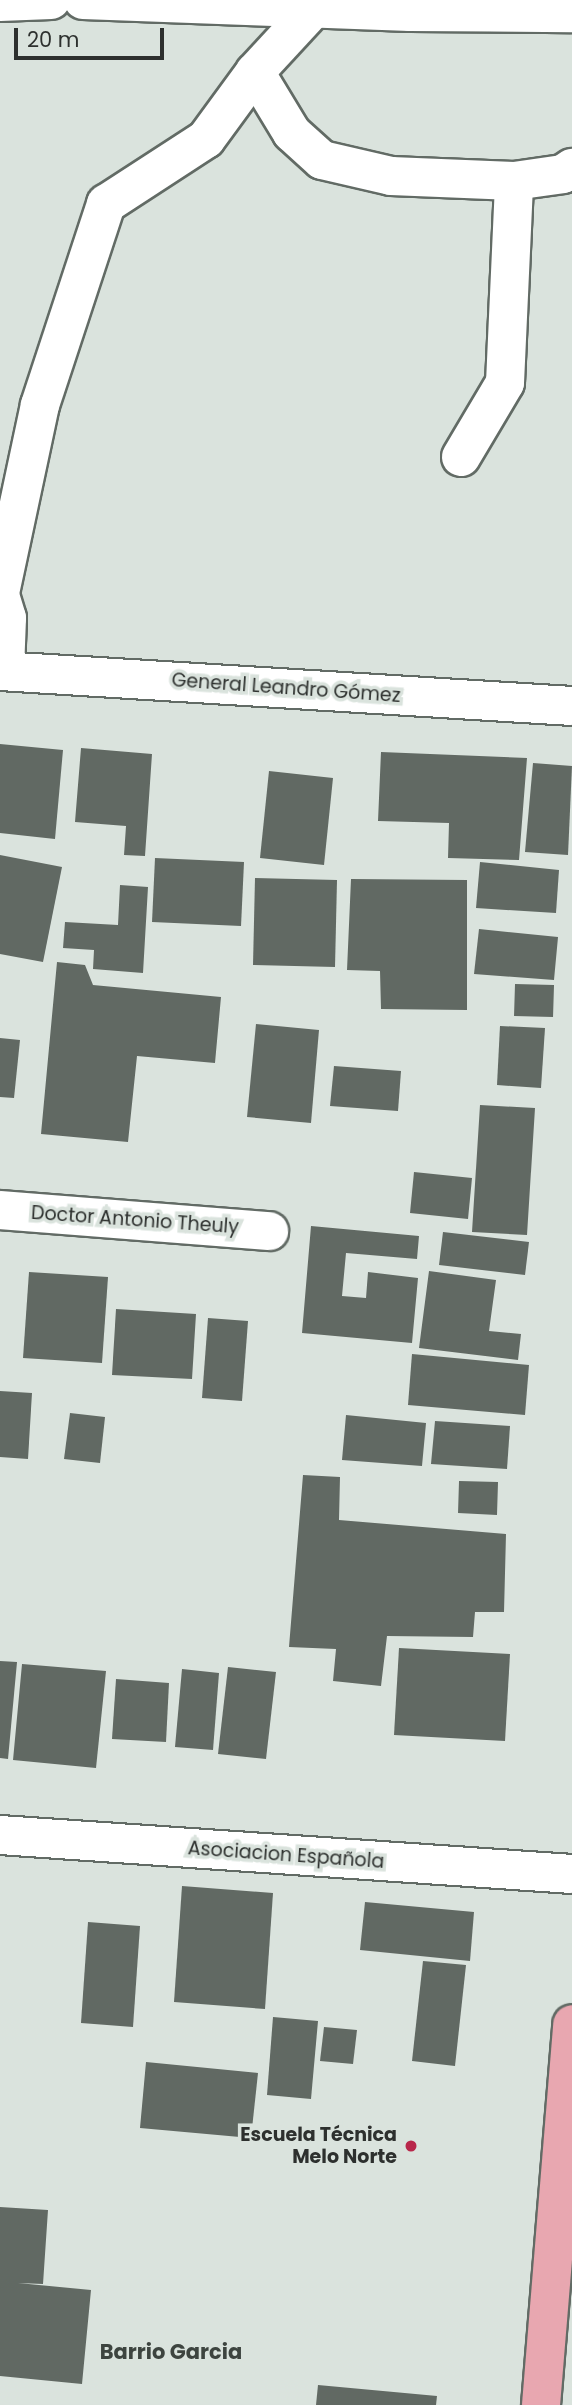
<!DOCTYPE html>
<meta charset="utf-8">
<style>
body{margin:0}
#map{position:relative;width:572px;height:2405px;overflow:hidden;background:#dae3dd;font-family:Poppins,sans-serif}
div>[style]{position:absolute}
.building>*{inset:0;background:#616963}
.roads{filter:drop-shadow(2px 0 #626b65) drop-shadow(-2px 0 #626b65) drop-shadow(0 2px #626b65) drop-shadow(0 -2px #626b65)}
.minor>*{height:38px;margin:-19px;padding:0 19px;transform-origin:19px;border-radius:19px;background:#fff}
.major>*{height:38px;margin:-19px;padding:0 19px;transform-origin:19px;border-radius:19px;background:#e8a7b0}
.dots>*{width:19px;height:19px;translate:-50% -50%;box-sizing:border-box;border:4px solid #dae3dd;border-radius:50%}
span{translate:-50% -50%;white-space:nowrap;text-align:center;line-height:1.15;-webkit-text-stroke:7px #dae3dd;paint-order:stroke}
.street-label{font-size:19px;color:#2d302e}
.poi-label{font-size:19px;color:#2d302e;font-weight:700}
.right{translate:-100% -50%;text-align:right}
.neighbourhood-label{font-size:21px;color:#3d443f;font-weight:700}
.scale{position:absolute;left:14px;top:28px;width:150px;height:32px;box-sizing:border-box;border:4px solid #2d302e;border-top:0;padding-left:9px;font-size:21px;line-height:24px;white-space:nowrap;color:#2d302e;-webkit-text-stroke:5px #dae3dd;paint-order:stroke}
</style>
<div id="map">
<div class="building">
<i style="clip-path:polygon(0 744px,63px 750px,55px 839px,0 833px)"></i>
<i style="clip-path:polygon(81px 748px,152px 754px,145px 856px,124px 855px,126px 826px,75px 822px)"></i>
<i style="clip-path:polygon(381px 752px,527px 758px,519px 860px,448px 858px,449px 823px,378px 821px)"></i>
<i style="clip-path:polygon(533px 763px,572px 766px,568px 855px,525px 852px)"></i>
<i style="clip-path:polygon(269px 771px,333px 778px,324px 865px,260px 858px)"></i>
<i style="clip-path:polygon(0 855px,62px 867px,43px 962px,0 954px)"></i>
<i style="clip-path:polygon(155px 858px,244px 862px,241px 926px,152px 922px)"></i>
<i style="clip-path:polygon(480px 862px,559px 870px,556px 913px,476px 908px)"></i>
<i style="clip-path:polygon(255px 878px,337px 880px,335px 967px,253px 965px)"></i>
<i style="clip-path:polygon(351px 879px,467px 880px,467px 1010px,381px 1009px,380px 971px,347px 970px)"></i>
<i style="clip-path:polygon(120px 885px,148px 887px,143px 973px,93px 969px,94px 950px,63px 948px,65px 922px,118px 925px)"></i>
<i style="clip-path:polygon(479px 929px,558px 937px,554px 980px,474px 974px)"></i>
<i style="clip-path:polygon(57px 962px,85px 965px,93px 985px,221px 997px,215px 1063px,137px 1056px,128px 1142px,41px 1134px)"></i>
<i style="clip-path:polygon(515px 984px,554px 985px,553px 1017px,514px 1016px)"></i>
<i style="clip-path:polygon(256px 1024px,319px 1030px,311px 1123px,247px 1117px)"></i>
<i style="clip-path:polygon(500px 1026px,545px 1028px,541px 1088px,497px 1085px)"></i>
<i style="clip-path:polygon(0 1038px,20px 1040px,14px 1098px,0 1097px)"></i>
<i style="clip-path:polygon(334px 1066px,401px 1071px,398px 1111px,330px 1106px)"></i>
<i style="clip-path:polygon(480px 1105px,535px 1108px,527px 1235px,472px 1232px)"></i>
<i style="clip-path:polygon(414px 1172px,472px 1178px,468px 1219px,410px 1213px)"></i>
<i style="clip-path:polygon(311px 1226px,419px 1236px,417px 1259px,346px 1253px,342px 1296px,366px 1298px,368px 1272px,418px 1278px,412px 1343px,302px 1333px)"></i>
<i style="clip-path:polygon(443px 1232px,529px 1242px,525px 1275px,439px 1265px)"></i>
<i style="clip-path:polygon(429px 1271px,496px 1280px,489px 1331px,521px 1334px,518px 1360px,419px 1348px)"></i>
<i style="clip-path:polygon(29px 1272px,108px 1277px,102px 1363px,23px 1358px)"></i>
<i style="clip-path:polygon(116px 1309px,196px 1314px,192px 1379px,112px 1375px)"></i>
<i style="clip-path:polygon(208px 1318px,248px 1321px,242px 1401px,202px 1398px)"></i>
<i style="clip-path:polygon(412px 1354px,529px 1365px,525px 1415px,408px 1405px)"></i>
<i style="clip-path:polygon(0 1391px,32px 1393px,28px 1459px,0 1457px)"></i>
<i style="clip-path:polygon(70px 1413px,105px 1417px,100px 1463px,64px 1459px)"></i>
<i style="clip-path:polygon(346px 1415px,426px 1423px,422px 1466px,342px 1460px)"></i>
<i style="clip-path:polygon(435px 1421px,510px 1426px,507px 1469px,431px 1464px)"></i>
<i style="clip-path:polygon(303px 1475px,340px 1477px,339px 1520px,506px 1534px,504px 1612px,475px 1612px,473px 1637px,387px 1636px,381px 1686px,333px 1681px,336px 1649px,289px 1647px)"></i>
<i style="clip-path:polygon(459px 1481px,498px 1482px,497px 1515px,458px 1513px)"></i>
<i style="clip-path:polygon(399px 1648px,510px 1654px,505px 1741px,394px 1735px)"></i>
<i style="clip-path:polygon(0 1661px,17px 1662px,8px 1759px,0 1758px)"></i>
<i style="clip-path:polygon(22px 1664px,106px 1671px,96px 1768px,13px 1760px)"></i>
<i style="clip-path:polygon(228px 1667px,276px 1672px,266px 1759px,218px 1754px)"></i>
<i style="clip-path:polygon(182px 1669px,219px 1673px,213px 1750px,175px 1747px)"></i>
<i style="clip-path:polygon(116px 1679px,169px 1683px,166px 1742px,112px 1739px)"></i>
<i style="clip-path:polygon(182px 1886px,273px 1893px,265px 2009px,174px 2002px)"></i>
<i style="clip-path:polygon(365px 1902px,474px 1912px,470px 1961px,360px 1950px)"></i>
<i style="clip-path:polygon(88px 1922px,140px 1926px,133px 2027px,81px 2023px)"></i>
<i style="clip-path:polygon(423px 1961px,466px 1965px,455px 2066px,412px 2061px)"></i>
<i style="clip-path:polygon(273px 2017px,318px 2021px,311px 2099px,267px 2095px)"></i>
<i style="clip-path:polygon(324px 2027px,357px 2030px,353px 2064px,320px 2061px)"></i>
<i style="clip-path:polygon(146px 2062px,258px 2073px,251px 2138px,140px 2128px)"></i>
<i style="clip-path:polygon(0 2207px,48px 2210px,43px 2284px,18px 2283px,91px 2290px,82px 2384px,0 2376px)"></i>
<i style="clip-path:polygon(318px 2385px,437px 2396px,436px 2405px,316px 2405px)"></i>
</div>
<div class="roads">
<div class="minor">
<i style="left:83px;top:0;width:327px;rotate:2.1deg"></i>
<i style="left:410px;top:12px;width:162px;rotate:0.4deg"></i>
<i style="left:0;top:2px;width:51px;rotate:-2.2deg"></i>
<i style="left:255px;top:72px;width:71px;rotate:58.8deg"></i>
<i style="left:292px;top:133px;width:40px;rotate:42deg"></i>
<i style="left:322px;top:160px;width:71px;rotate:13.1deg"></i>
<i style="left:391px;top:176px;width:123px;rotate:2.3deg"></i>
<i style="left:514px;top:181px;width:49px;rotate:-8.1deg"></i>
<i style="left:563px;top:174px;width:11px;rotate:-34deg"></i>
<i style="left:461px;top:457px;width:86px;rotate:-59.3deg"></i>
<i style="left:505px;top:383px;width:202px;rotate:-87.4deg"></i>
<i style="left:0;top:593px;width:192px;rotate:-78deg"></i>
<i style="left:40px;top:405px;width:212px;rotate:-71.8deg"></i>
<i style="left:106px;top:204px;width:119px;rotate:-33deg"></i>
<i style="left:206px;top:139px;width:83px;rotate:-53.8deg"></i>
<i style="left:255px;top:72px;width:87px;rotate:-47.3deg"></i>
<i style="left:0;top:595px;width:24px;rotate:73deg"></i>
<i style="left:7px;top:618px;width:53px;rotate:92.2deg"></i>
<i style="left:0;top:671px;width:573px;rotate:3.5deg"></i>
<i style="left:0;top:1210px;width:270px;rotate:4.5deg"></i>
<i style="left:0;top:1835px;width:573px;rotate:3.9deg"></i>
</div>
<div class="major">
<i style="left:541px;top:2405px;width:382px;rotate:-85.3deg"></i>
</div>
</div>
<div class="dots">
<i style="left:411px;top:2146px;background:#b8274a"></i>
</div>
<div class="street-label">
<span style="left:286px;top:688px;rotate:4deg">General Leandro Gómez</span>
<span style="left:135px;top:1220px;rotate:4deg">Doctor Antonio Theuly</span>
<span style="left:286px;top:1855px;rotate:4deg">Asociacion Española</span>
</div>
<div class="poi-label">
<span class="right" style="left:397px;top:2146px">Escuela Técnica<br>Melo Norte</span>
</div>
<div class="neighbourhood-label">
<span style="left:171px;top:2352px">Barrio Garcia</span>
</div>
<div class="scale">20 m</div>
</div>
